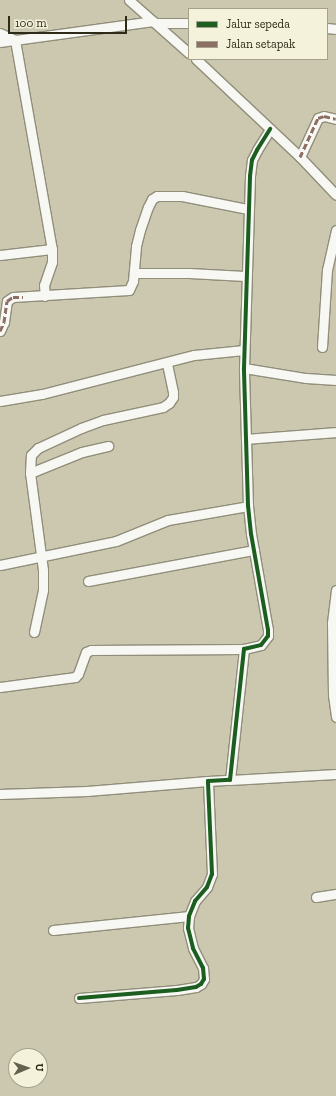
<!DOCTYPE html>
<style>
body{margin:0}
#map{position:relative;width:336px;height:1096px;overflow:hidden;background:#cbc8af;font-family:"Zilla Slab",serif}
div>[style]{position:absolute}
.roads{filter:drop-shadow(1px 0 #908e7a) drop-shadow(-1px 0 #908e7a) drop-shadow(0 1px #908e7a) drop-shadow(0 -1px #908e7a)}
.minor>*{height:9px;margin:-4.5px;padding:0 4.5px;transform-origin:4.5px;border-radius:4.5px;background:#f7f7f3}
.quiet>*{height:3px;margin-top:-1.5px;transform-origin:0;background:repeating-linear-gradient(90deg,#8d6e63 0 6px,transparent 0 9px)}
.cycleway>*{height:4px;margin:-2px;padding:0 2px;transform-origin:2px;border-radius:2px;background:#1b5e20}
span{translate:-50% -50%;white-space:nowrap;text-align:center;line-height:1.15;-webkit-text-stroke:3.5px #f4f2da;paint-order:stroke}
.legend{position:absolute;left:188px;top:8px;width:140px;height:52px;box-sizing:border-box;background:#f4f2da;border:1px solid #a4a28c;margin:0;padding:5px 7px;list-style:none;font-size:12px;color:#2d2b18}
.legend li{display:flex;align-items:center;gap:8px;height:20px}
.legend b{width:20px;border:1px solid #a4a28c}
.north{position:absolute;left:8px;top:1048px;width:40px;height:40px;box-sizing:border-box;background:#f4f2da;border:1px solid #a4a28c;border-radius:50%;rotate:88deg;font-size:11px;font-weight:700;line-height:16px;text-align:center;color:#2d2b18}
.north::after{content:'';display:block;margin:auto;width:14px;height:18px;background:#64624d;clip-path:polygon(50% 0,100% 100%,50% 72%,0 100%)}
.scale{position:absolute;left:8px;top:16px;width:119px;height:18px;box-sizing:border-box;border:2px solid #2d2b18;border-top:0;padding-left:5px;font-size:12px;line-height:14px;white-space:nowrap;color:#2d2b18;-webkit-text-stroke:3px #f4f2da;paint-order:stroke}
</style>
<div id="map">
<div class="roads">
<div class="minor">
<i style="left:129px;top:0;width:80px;rotate:41.5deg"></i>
<i style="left:156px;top:23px;width:33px"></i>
<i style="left:327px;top:28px;width:9px;rotate:6deg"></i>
<i style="left:0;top:33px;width:17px;rotate:25deg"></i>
<i style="left:15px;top:40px;width:212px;rotate:80deg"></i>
<i style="left:52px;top:249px;width:13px;rotate:90deg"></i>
<i style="left:52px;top:262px;width:24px;rotate:109deg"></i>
<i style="left:44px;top:285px;width:11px;rotate:85deg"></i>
<i style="left:0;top:42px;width:154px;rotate:-7.8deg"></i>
<i style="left:196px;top:59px;width:143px;rotate:43.3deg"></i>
<i style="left:300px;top:157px;width:52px;rotate:46.5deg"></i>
<i style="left:300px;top:157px;width:43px;rotate:-65.2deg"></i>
<i style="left:318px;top:118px;width:6px;rotate:-18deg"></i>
<i style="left:324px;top:116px;width:12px;rotate:14deg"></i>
<i style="left:0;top:255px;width:52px;rotate:-6.6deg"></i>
<i style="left:134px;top:273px;width:55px"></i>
<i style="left:189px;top:273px;width:56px;rotate:3.1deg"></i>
<i style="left:0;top:331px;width:10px;rotate:-66deg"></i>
<i style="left:4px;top:322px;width:21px;rotate:-82deg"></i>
<i style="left:7px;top:301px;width:7px;rotate:-34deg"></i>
<i style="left:13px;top:297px;width:116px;rotate:-3.5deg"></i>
<i style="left:129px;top:290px;width:10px;rotate:-66deg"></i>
<i style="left:133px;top:281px;width:35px;rotate:-85deg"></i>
<i style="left:136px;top:246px;width:16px;rotate:-76deg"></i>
<i style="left:140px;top:230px;width:24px;rotate:-71deg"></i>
<i style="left:148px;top:207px;width:9px;rotate:-63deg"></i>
<i style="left:152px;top:199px;width:6px;rotate:-31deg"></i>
<i style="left:157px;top:196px;width:25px"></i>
<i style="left:182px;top:196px;width:66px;rotate:11.3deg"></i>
<i style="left:322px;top:347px;width:77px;rotate:-86.3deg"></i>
<i style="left:327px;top:270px;width:41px;rotate:-77.3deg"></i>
<i style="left:244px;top:368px;width:63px;rotate:9.2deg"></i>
<i style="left:306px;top:378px;width:30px;rotate:4deg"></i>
<i style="left:0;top:401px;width:43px;rotate:-9.5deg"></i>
<i style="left:42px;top:394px;width:157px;rotate:-14.4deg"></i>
<i style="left:194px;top:355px;width:50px;rotate:-5.7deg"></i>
<i style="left:246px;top:439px;width:90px;rotate:-4.4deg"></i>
<i style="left:30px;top:473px;width:56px;rotate:-22deg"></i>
<i style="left:82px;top:452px;width:27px;rotate:-13deg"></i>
<i style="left:0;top:565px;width:118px;rotate:-11.7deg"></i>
<i style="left:116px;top:541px;width:56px;rotate:-22deg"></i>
<i style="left:168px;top:520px;width:81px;rotate:-9.9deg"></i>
<i style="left:88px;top:581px;width:169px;rotate:-10.6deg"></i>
<i style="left:336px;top:590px;width:33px;rotate:97deg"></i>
<i style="left:332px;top:623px;width:72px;rotate:89.2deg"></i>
<i style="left:333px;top:695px;width:22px;rotate:82deg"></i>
<i style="left:34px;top:632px;width:43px;rotate:-77.9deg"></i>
<i style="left:43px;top:590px;width:20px;rotate:-90deg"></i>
<i style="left:43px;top:570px;width:98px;rotate:-97.6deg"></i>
<i style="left:30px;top:473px;width:18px;rotate:-87deg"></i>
<i style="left:31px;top:455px;width:10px;rotate:-45deg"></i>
<i style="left:38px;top:448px;width:47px;rotate:-24.9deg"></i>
<i style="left:81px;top:428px;width:23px;rotate:-20deg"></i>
<i style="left:103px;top:420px;width:61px;rotate:-12.2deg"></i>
<i style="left:163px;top:407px;width:7px;rotate:-34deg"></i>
<i style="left:169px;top:403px;width:7px;rotate:-56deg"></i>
<i style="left:173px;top:397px;width:5px;rotate:-90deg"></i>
<i style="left:173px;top:392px;width:30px;rotate:-102deg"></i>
<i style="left:0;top:687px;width:76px;rotate:-7.6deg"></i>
<i style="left:75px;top:677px;width:4px;rotate:-45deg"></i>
<i style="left:78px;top:674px;width:23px;rotate:-70deg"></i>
<i style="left:86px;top:652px;width:5px;rotate:-22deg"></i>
<i style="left:91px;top:650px;width:153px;rotate:-0.4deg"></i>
<i style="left:230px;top:780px;width:106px;rotate:-3.2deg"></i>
<i style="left:0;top:794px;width:87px;rotate:-2deg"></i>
<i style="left:87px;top:791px;width:121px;rotate:-4.7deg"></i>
<i style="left:316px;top:897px;width:20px;rotate:-9deg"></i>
<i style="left:53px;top:930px;width:137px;rotate:-5.9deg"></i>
<i style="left:79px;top:998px;width:98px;rotate:-4.7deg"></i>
<i style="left:177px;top:990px;width:19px;rotate:-9deg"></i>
<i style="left:196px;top:987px;width:6px;rotate:-31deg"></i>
<i style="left:201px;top:984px;width:6px;rotate:-59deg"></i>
<i style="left:204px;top:979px;width:11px;rotate:-95deg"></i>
<i style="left:203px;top:968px;width:22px;rotate:-117deg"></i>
<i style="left:193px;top:948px;width:21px;rotate:-104deg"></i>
<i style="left:188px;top:928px;width:12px;rotate:-85deg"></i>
<i style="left:189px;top:916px;width:16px;rotate:-68deg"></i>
<i style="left:195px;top:901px;width:18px;rotate:-49deg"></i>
<i style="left:207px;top:887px;width:14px;rotate:-69deg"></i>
<i style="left:212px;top:874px;width:93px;rotate:-92.5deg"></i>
<i style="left:208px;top:781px;width:22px;rotate:-3deg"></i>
<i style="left:230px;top:780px;width:132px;rotate:-83.9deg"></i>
<i style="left:244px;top:649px;width:17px;rotate:-13deg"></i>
<i style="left:261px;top:645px;width:11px;rotate:-52deg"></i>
<i style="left:268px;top:636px;width:6px;rotate:-90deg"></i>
<i style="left:268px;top:630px;width:97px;rotate:-100deg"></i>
<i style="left:251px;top:534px;width:28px;rotate:-96deg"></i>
<i style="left:248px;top:506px;width:138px;rotate:-91.7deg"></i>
<i style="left:244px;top:368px;width:192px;rotate:-88.2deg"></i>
<i style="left:250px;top:176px;width:16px;rotate:-83deg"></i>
<i style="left:252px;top:160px;width:11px;rotate:-63deg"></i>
<i style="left:257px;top:150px;width:25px;rotate:-58deg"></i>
</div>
</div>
<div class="quiet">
<i style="left:300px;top:157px;width:43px;rotate:-65.2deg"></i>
<i style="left:318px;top:118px;width:6px;rotate:-18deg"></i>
<i style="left:324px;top:116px;width:12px;rotate:14deg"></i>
<i style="left:0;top:331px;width:10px;rotate:-66deg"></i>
<i style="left:4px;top:322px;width:21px;rotate:-82deg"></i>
<i style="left:7px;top:301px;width:7px;rotate:-34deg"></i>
<i style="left:13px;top:297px;width:10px"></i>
</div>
<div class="cycleway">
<i style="left:79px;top:998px;width:98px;rotate:-4.7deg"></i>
<i style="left:177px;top:990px;width:19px;rotate:-9deg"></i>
<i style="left:196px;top:987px;width:6px;rotate:-31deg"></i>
<i style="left:201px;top:984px;width:6px;rotate:-59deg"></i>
<i style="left:204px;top:979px;width:11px;rotate:-95deg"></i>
<i style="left:203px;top:968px;width:22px;rotate:-117deg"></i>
<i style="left:193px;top:948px;width:21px;rotate:-104deg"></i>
<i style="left:188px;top:928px;width:12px;rotate:-85deg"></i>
<i style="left:189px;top:916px;width:16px;rotate:-68deg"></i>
<i style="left:195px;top:901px;width:18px;rotate:-49deg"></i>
<i style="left:207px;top:887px;width:14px;rotate:-69deg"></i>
<i style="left:212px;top:874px;width:93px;rotate:-92.5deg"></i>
<i style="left:208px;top:781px;width:22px;rotate:-3deg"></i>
<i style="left:230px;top:780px;width:132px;rotate:-83.9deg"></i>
<i style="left:244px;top:649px;width:17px;rotate:-13deg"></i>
<i style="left:261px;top:645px;width:11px;rotate:-52deg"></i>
<i style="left:268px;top:636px;width:6px;rotate:-90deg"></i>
<i style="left:268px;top:630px;width:97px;rotate:-100deg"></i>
<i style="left:251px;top:534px;width:28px;rotate:-96deg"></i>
<i style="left:248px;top:506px;width:138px;rotate:-91.7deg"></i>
<i style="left:244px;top:368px;width:192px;rotate:-88.2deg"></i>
<i style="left:250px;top:176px;width:16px;rotate:-83deg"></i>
<i style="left:252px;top:160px;width:11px;rotate:-63deg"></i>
<i style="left:257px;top:150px;width:25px;rotate:-58deg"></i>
</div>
<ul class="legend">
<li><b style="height:5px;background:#1b5e20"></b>Jalur sepeda</li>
<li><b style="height:5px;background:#8d6e63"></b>Jalan setapak</li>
</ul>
<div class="north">U</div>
<div class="scale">100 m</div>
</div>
